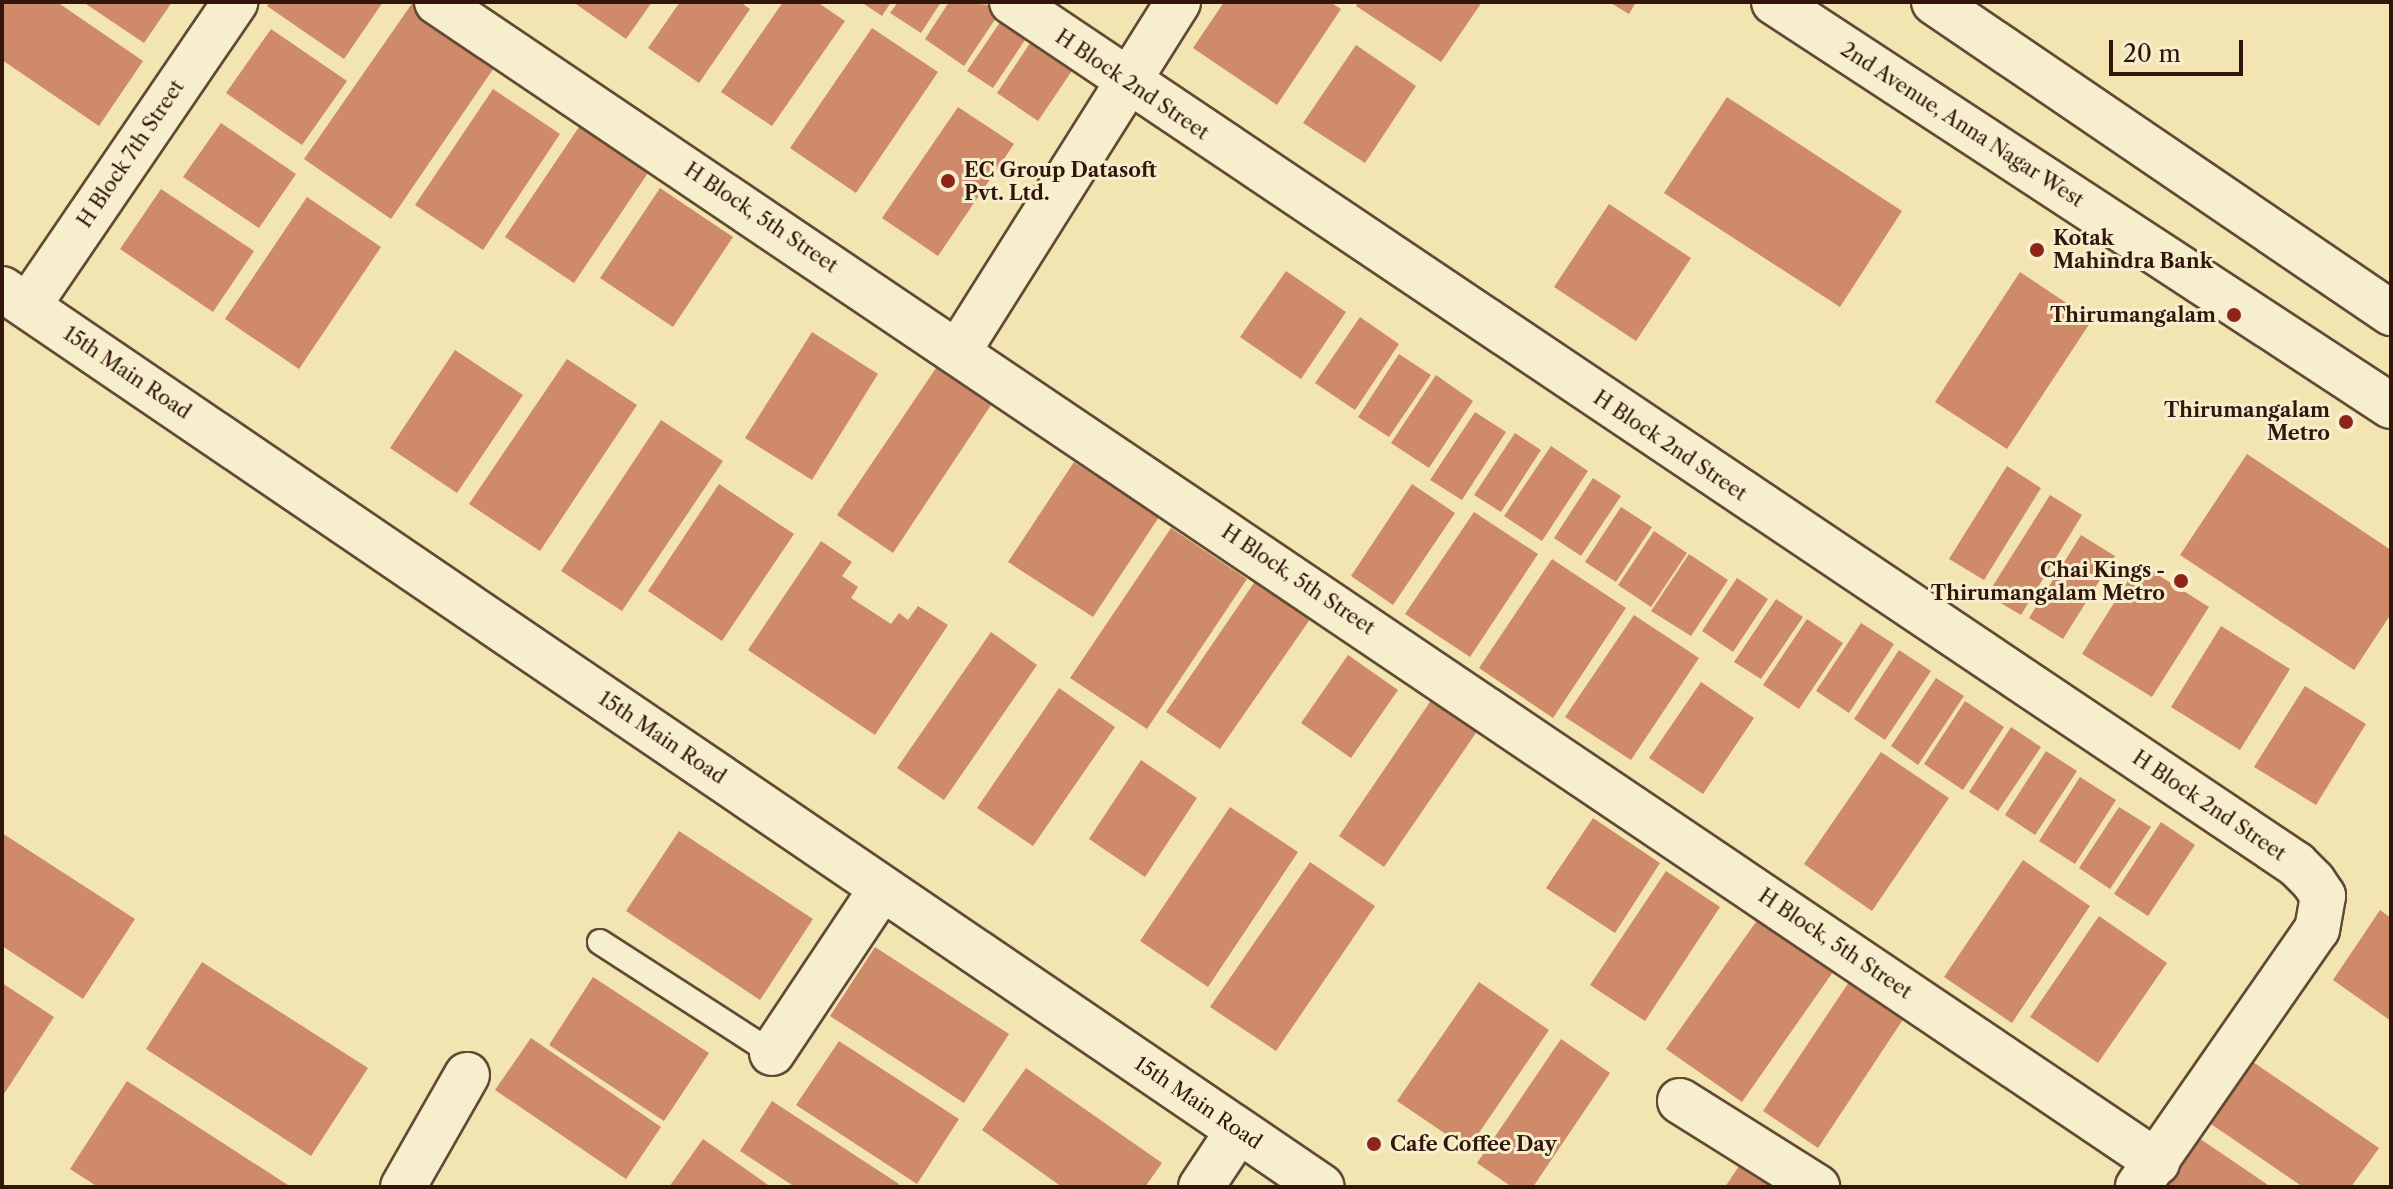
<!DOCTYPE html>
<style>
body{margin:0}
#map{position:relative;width:2393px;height:1189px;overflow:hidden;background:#f3e5b2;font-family:"Libre Caslon Text",serif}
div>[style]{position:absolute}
.building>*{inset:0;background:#ce8a69}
.roads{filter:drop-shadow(2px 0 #624a35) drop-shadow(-2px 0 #624a35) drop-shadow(0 2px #624a35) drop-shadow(0 -2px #624a35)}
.lane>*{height:24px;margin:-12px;padding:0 12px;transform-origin:12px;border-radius:12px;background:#f7eecd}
.street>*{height:44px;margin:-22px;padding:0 22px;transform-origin:22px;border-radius:22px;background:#f7eecd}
.secondary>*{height:44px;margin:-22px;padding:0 22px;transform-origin:22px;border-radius:22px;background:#f7eecd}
.dots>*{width:22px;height:22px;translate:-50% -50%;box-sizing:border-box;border:4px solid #f7eecd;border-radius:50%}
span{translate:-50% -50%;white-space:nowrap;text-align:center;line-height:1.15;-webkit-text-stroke:6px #f7eecd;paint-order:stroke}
.street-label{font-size:20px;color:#32160b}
.poi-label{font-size:20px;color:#32160b;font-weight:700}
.left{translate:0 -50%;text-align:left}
.right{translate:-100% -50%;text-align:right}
.frame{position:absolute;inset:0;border:4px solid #32160b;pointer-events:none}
.scale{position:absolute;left:2109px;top:40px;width:134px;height:36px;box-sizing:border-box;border:4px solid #32160b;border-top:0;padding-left:10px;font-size:24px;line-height:28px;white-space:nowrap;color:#32160b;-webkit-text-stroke:6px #f7eecd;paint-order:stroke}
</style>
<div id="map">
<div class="building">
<i style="clip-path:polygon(2px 2px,57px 2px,143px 61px,99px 126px,2px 60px)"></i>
<i style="clip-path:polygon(83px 2px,172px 2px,144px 43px)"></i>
<i style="clip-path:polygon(270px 2px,383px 2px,344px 59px,267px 6px)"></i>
<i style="clip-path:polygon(413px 2px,422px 2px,502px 56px,391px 219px,304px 159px)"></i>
<i style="clip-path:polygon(573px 2px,652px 2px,626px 39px)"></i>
<i style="clip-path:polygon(680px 2px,740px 2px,750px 9px,699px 83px,648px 48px)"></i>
<i style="clip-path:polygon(783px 2px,817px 2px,845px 21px,772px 126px,721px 92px)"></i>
<i style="clip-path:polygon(861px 2px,891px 2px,882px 16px)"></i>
<i style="clip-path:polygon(898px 2px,941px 2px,921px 33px,890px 13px)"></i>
<i style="clip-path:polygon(949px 2px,1004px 6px,964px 66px,925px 39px)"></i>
<i style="clip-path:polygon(1224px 2px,1330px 2px,1341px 9px,1277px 105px,1193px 48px)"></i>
<i style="clip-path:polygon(1359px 2px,1482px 2px,1441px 62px,1356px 6px)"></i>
<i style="clip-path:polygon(1609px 2px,1636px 2px,1629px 14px)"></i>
<i style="clip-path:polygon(1009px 9px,1035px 25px,993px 88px,967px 71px)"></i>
<i style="clip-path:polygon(872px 28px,938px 72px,856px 193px,790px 148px)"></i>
<i style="clip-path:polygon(1040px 28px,1082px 56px,1038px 121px,997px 93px)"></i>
<i style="clip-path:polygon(271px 29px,347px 81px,302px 145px,226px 93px)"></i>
<i style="clip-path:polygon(1356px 45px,1416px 86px,1365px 163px,1303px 123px)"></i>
<i style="clip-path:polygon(493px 89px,560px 134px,483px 250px,415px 205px)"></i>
<i style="clip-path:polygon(1727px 97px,1902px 211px,1840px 307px,1664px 193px)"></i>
<i style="clip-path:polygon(958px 107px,1014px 144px,938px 256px,882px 218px)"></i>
<i style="clip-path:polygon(583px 121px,652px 167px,574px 283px,505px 237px)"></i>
<i style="clip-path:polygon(221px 123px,296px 174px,259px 228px,183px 177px)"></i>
<i style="clip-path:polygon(660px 188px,733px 237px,673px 327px,600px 278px)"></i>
<i style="clip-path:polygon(161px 189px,254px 251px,213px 312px,120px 249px)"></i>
<i style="clip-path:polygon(307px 197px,381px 247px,299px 369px,225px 319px)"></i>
<i style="clip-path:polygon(1609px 204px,1691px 258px,1636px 341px,1554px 287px)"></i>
<i style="clip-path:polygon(1286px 271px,1346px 312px,1301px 379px,1240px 337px)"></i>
<i style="clip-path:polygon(2020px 272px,2092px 320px,2007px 449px,1935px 402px)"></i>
<i style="clip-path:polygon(1360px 317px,1399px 344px,1355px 410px,1315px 383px)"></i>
<i style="clip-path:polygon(812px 332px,878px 374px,812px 480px,745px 438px)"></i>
<i style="clip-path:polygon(455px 350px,523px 395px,457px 493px,390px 448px)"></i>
<i style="clip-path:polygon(1399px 354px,1431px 375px,1389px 437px,1358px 417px)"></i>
<i style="clip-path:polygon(567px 359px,637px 405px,540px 551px,469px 504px)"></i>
<i style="clip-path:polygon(936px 368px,991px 405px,893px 553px,837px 515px)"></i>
<i style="clip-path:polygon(1436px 375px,1473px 401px,1429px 468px,1391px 443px)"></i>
<i style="clip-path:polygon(1475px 412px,1506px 432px,1462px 500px,1430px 480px)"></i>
<i style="clip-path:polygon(661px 420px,723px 461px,622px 611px,561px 571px)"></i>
<i style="clip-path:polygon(1515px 433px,1541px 450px,1501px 512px,1474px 495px)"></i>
<i style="clip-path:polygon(1551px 446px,1588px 471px,1542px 541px,1504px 516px)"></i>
<i style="clip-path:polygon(2247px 454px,2391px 550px,2391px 614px,2354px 670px,2180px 555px)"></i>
<i style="clip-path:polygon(1074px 462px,1159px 517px,1093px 617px,1008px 562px)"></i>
<i style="clip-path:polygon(2007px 466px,2041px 488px,1984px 580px,1949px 559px)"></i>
<i style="clip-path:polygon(1593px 478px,1621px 496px,1581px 556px,1554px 538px)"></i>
<i style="clip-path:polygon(719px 484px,794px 534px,722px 641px,648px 591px)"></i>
<i style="clip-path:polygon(1412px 484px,1455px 513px,1393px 605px,1351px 576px)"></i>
<i style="clip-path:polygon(2050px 495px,2082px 515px,2021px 615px,1987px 595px)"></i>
<i style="clip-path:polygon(1621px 507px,1652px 527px,1616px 582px,1585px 562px)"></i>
<i style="clip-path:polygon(1474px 512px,1538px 554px,1470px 657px,1405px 614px)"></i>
<i style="clip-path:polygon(1171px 528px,1247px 579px,1147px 729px,1070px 678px)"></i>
<i style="clip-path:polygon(1654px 531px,1687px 553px,1651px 607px,1618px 585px)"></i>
<i style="clip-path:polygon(2081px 535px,2115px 556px,2063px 639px,2029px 618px)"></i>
<i style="clip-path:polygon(821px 541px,852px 562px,842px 576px,858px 587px,851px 598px,891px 624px,899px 613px,908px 620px,918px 606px,948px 625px,875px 735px,748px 650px)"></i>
<i style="clip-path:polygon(1689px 554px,1728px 580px,1691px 636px,1651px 611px)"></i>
<i style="clip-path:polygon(1552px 559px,1626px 608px,1553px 718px,1479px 668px)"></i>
<i style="clip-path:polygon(2139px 563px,2209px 607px,2152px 697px,2082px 654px)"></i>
<i style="clip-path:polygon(1258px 577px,1313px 615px,1220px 749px,1166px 712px)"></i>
<i style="clip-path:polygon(1737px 578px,1768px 599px,1733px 652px,1702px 631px)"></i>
<i style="clip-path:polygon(1776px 599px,1803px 617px,1761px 679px,1734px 662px)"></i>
<i style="clip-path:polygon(1634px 615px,1699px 658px,1631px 760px,1565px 717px)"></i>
<i style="clip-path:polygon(1807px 619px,1843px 643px,1799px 709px,1763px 685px)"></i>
<i style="clip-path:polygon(1861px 623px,1894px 644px,1849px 713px,1816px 691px)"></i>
<i style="clip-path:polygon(2221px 626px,2290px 669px,2240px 750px,2171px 707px)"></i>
<i style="clip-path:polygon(991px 632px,1037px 665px,944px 800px,897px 768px)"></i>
<i style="clip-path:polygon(1899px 650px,1931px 671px,1885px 740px,1854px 719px)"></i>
<i style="clip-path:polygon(1348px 655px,1398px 690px,1351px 758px,1301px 723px)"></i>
<i style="clip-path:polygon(1936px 678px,1964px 696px,1918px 765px,1891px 746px)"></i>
<i style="clip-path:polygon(1701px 682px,1754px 718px,1703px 794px,1649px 758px)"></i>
<i style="clip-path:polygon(2305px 686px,2366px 724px,2316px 805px,2254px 767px)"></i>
<i style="clip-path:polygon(1059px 688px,1115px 727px,1033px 846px,977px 808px)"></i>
<i style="clip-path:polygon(1434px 696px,1480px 727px,1384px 867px,1339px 836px)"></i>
<i style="clip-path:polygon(1965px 701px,2004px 727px,1963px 790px,1924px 764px)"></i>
<i style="clip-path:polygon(2011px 727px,2041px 747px,1998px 811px,1969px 792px)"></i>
<i style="clip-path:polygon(2046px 751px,2077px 771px,2035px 835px,2005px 815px)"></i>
<i style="clip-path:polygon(1881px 752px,1949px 798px,1872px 911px,1804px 864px)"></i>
<i style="clip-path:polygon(1141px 760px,1197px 798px,1145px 877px,1089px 839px)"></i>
<i style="clip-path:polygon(2080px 777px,2116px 800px,2075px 864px,2039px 841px)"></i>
<i style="clip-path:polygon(1230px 807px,1298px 852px,1208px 987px,1140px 941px)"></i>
<i style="clip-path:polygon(2119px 807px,2151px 827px,2110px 889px,2079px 868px)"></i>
<i style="clip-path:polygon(1593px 818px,1660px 863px,1615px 933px,1546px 888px)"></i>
<i style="clip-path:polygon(2161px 822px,2195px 845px,2148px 916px,2114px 894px)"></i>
<i style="clip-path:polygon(679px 831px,813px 919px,760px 1000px,626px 911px)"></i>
<i style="clip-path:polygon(2px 833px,135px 919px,83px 999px,2px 946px)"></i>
<i style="clip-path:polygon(2023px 860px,2090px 906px,2012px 1023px,1944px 977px)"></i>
<i style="clip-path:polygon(1310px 862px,1375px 906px,1276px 1051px,1210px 1007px)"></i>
<i style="clip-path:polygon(1666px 871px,1720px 907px,1645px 1021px,1590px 985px)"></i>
<i style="clip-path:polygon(2380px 910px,2391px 918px,2391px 1021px,2333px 980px)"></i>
<i style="clip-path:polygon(2099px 916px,2167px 963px,2098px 1063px,2030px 1017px)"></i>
<i style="clip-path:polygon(1758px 919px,1833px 972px,1742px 1102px,1666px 1049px)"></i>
<i style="clip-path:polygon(875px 947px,1009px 1034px,964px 1103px,830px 1016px)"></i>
<i style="clip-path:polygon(202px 962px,368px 1068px,311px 1156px,146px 1049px)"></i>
<i style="clip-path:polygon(593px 977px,709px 1053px,664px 1121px,549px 1045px)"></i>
<i style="clip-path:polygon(1479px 982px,1549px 1030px,1468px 1149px,1397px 1101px)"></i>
<i style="clip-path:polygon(1849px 982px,1904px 1018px,1818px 1148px,1763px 1111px)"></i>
<i style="clip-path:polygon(2px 983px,54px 1017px,2px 1097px)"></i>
<i style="clip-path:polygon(531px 1038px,661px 1127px,626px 1179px,495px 1090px)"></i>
<i style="clip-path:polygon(1561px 1039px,1610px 1073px,1533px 1187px,1512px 1187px,1477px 1163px)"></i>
<i style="clip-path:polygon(839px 1041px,959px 1119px,917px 1184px,796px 1105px)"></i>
<i style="clip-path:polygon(2253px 1062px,2379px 1148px,2351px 1187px,2303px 1187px,2211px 1124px)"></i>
<i style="clip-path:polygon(1026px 1068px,1162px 1163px,1145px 1187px,1062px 1187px,982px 1130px)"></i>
<i style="clip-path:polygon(127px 1081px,291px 1187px,98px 1187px,70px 1169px)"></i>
<i style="clip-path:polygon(772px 1101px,899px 1184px,897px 1187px,795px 1187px,740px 1151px)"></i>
<i style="clip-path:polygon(2196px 1136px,2271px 1187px,2161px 1187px)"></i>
<i style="clip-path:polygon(703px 1139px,771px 1187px,669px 1187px)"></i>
<i style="clip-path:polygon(1739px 1166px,1771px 1187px,1725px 1187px)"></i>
</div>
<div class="roads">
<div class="lane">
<i style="left:600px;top:942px;width:205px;rotate:32.8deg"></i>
</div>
<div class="street">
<i style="left:437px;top:2px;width:2075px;rotate:34deg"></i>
<i style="left:1012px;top:2px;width:1547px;rotate:33.88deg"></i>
<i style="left:2296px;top:864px;width:24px;rotate:45deg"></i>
<i style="left:2313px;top:881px;width:18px;rotate:56deg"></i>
<i style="left:2323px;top:896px;width:34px;rotate:100deg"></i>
<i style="left:2317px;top:929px;width:314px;rotate:124.8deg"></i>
<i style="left:2px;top:289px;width:1596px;rotate:34.23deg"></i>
<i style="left:28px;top:306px;width:368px;rotate:-55.7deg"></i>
<i style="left:959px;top:350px;width:411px;rotate:-57.8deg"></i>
<i style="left:772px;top:1053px;width:198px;rotate:-56.3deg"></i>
<i style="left:1680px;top:1101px;width:162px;rotate:32.1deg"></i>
<i style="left:403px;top:1187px;width:129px;rotate:-60.3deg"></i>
<i style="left:1201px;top:1187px;width:67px;rotate:-56.5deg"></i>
</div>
<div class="secondary">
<i style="left:1774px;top:2px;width:737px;rotate:33.22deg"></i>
<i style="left:1934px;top:2px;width:553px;rotate:34.24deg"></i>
</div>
</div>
<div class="dots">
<i style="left:948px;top:181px;background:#8f2418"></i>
<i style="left:2037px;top:250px;background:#8f2418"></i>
<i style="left:2234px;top:315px;background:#8f2418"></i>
<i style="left:2346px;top:422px;background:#8f2418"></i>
<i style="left:2181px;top:581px;background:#8f2418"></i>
<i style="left:1374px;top:1144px;background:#8f2418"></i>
</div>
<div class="street-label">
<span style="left:1132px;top:85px;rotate:34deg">H Block 2nd Street</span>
<span style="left:1962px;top:125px;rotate:33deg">2nd Avenue, Anna Nagar West</span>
<span style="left:131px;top:154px;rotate:-56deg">H Block 7th Street</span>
<span style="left:761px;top:218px;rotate:34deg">H Block, 5th Street</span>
<span style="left:127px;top:373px;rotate:34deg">15th Main Road</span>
<span style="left:1670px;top:446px;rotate:34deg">H Block 2nd Street</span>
<span style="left:1298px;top:580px;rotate:34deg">H Block, 5th Street</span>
<span style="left:662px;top:738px;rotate:34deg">15th Main Road</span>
<span style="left:2209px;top:806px;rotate:34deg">H Block 2nd Street</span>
<span style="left:1835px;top:944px;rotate:34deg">H Block, 5th Street</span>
<span style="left:1198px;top:1103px;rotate:34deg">15th Main Road</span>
</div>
<div class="poi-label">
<span class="left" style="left:964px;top:182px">EC Group Datasoft<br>Pvt. Ltd.</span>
<span class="left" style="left:2053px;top:250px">Kotak<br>Mahindra Bank</span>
<span class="right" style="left:2216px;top:315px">Thirumangalam</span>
<span class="right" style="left:2330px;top:422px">Thirumangalam<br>Metro</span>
<span class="right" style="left:2165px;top:582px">Chai Kings -<br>Thirumangalam Metro</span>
<span class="left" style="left:1390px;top:1144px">Cafe Coffee Day</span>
</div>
<div class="frame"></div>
<div class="scale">20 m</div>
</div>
